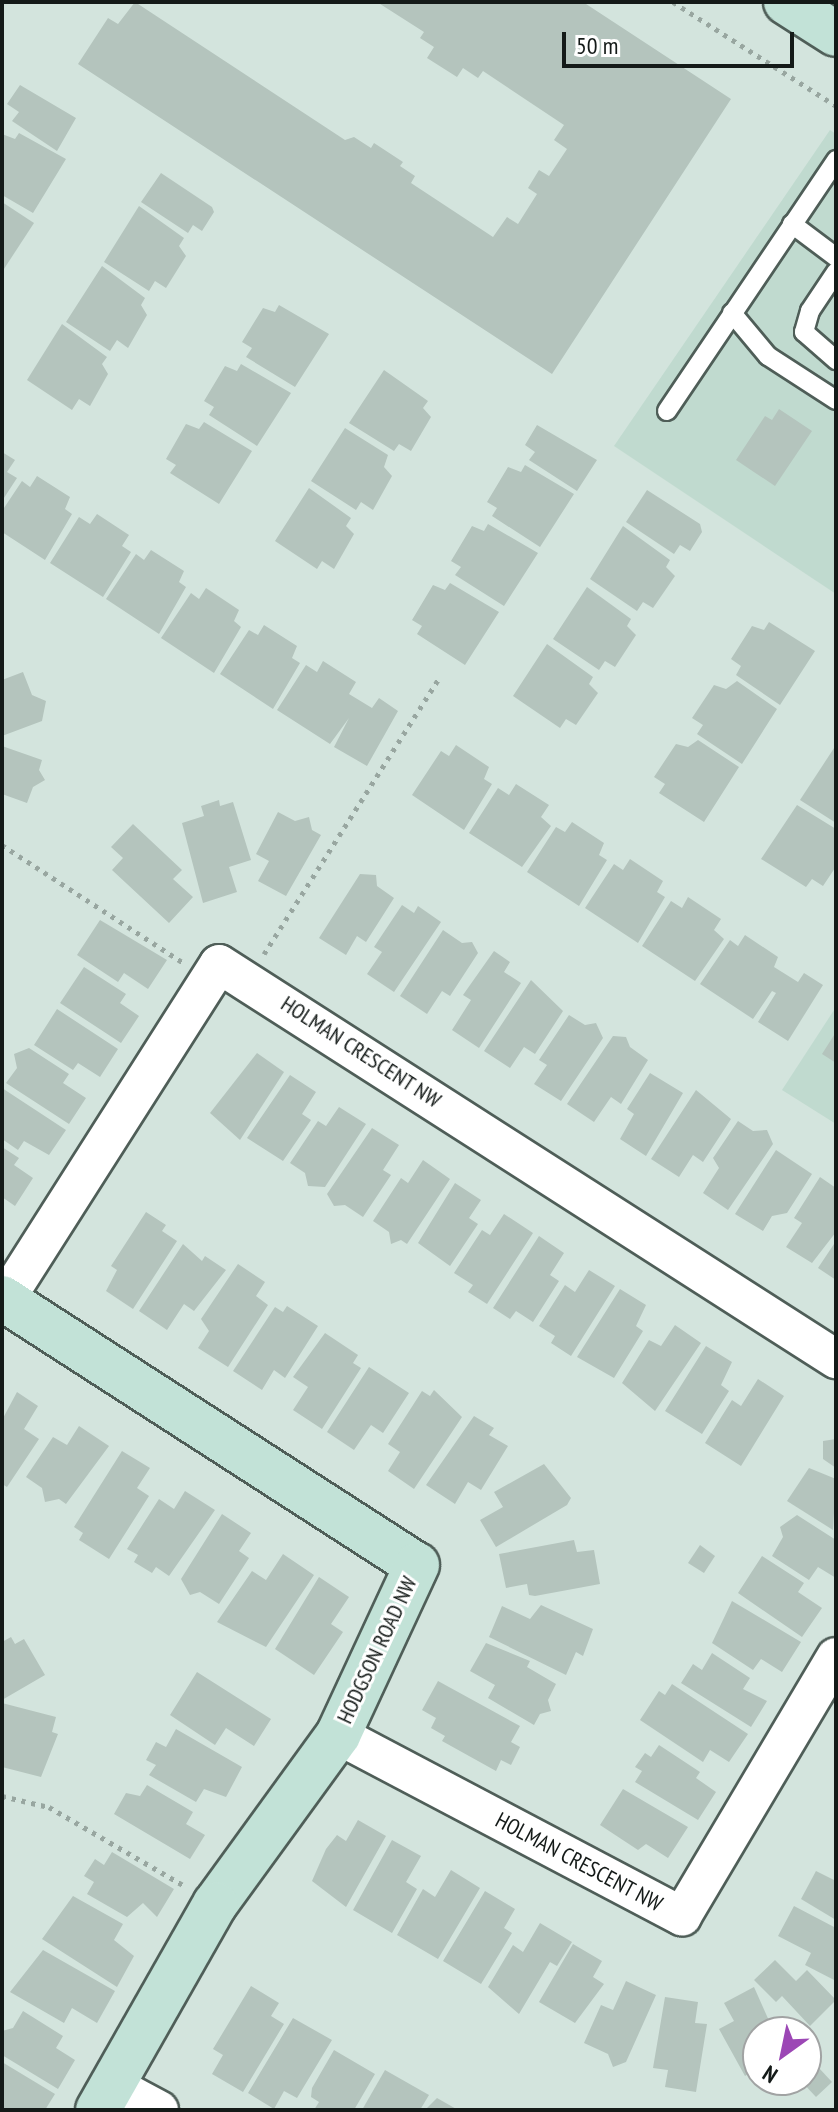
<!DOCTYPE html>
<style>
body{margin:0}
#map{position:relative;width:838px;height:2112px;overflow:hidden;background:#d3e4dd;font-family:"PT Sans Narrow",sans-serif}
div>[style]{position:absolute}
.built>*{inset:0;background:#c0dacf}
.building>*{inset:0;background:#b4c4bd}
.path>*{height:5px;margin-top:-2.5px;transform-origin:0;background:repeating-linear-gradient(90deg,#98a6a0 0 4px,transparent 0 10px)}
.roads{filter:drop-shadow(2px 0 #4f5e58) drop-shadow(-2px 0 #4f5e58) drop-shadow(0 2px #4f5e58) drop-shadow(0 -2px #4f5e58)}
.lane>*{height:18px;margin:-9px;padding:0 9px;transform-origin:9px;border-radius:9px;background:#fff}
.street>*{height:38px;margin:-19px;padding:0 19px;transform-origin:19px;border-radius:19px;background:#fff}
.secondary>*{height:44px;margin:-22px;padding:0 22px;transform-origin:22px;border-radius:22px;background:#c2e2d7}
span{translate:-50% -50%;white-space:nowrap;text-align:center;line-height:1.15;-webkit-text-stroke:6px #fff;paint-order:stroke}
.street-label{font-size:22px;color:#141a18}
.frame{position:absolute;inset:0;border:4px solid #141a18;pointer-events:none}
.north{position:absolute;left:742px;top:2016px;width:80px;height:80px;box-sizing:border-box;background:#fff;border:2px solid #a1a3a3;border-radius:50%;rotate:213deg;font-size:22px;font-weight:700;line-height:32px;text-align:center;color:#141a18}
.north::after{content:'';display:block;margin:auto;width:28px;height:36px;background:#9c47b5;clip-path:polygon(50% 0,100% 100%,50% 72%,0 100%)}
.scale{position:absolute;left:562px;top:32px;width:232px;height:36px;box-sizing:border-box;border:4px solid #141a18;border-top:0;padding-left:10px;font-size:24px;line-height:28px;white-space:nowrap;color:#141a18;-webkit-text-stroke:6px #fff;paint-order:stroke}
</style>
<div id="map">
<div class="built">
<i style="clip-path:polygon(830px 130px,836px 134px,836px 594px,614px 446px)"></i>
<i style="clip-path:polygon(836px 1007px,836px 1124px,782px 1090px)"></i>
</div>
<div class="building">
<i style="clip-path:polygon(135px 2px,345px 140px,354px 137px,371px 148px,374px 143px,403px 162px,400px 166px,415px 176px,411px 183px,493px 237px,507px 217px,518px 224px,537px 194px,528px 188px,539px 170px,549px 176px,567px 149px,554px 140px,564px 125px,483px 71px,478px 78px,463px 68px,457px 77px,427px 58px,434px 47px,420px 38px,424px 32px,377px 2px,583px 2px,731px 99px,552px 374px,78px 64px,108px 18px,118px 24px)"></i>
<i style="clip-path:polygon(20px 85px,76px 118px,57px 151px,12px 121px,19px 112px,7px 104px)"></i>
<i style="clip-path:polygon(19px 133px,66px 159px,33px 213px,2px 195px,2px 134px,15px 139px)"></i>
<i style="clip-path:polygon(161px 173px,212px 207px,214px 212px,202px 231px,193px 225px,188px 233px,141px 202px)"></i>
<i style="clip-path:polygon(2px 202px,34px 223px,2px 272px)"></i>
<i style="clip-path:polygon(139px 206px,184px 238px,179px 246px,186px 256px,166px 288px,155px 281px,149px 291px,104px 262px)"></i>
<i style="clip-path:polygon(102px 266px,145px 298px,141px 305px,147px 315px,128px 348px,117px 340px,110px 351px,66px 322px)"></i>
<i style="clip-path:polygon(279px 305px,329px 334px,295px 387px,246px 357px,252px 348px,242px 342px,263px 308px,275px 312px)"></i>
<i style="clip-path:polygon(62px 324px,107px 357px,102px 364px,108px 374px,90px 406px,79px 399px,72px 410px,27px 380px)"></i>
<i style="clip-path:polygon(241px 364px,291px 393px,257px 446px,209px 415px,214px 407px,204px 401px,225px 366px,237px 371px)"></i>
<i style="clip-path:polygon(384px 370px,428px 401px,423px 408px,431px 417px,411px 451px,399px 444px,394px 451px,349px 423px)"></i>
<i style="clip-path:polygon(779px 409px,812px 431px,775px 486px,736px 460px,765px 416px,772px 420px)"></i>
<i style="clip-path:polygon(204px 422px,252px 451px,219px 504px,170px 473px,176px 465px,166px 459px,186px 424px,199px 429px)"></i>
<i style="clip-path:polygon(537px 425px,597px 460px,577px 491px,529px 460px,535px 452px,525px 445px)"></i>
<i style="clip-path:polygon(345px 428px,388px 455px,384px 467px,392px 476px,373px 510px,361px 502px,356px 510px,311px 481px)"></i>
<i style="clip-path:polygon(2px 452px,15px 460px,7px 472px,17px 478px,2px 501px)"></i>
<i style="clip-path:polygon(525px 465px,574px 494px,540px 547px,492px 516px,497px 508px,487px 502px,508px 467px,521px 472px)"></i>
<i style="clip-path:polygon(37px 476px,70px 497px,65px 509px,72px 514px,45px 560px,2px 532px,2px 511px,22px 481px,30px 487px)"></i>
<i style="clip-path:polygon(309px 488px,351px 518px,346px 526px,354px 534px,334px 569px,322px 561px,317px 569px,275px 541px)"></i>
<i style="clip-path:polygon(647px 490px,700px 524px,702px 532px,690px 551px,680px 545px,674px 554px,626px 522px)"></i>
<i style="clip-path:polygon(97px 514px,129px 535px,122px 546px,131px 552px,103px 597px,50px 563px,79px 517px,90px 524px)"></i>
<i style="clip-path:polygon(488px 524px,538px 553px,504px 606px,455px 575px,461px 567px,451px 561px,472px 526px,484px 531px)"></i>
<i style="clip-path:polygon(623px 526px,670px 560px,666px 567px,675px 576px,653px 608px,643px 602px,637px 611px,590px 579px)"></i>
<i style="clip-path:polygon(151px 550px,184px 571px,179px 582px,186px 587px,159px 634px,106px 599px,136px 554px,144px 560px)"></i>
<i style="clip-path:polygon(450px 583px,499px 612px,465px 665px,417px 634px,422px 626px,412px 620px,433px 585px,445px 590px)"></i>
<i style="clip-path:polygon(587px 587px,631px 619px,627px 626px,636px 635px,615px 667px,605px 661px,599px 670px,553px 639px)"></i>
<i style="clip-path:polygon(206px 588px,239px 610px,234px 621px,241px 627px,214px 673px,161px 638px,191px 593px,199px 599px)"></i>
<i style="clip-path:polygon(769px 622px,815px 651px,780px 705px,736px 675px,741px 666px,731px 659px,752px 626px,764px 630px)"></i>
<i style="clip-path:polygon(264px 625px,297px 646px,292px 658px,300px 663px,273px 709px,220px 674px,249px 630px,258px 635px)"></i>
<i style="clip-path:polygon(547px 644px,593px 677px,589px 684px,598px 693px,576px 725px,566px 719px,560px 728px,513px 696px)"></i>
<i style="clip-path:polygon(323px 661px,356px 682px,349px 694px,372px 708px,379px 698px,398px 711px,367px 766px,334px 747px,349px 718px,330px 744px,277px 710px,306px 665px,317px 672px)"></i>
<i style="clip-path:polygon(23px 672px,32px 695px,46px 701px,42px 721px,2px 736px,2px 680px)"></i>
<i style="clip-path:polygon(737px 681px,777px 709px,742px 764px,697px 734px,703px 725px,692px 718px,714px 685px,726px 689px)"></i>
<i style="clip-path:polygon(698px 740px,739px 767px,704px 822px,659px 793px,665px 784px,654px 777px,676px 744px,688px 747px)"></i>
<i style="clip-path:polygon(456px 745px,489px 767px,484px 779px,492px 784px,464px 830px,412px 795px,441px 751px,449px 756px)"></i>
<i style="clip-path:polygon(836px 745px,836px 823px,800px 800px)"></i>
<i style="clip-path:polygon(2px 746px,42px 760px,39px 770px,45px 780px,33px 787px,27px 803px,2px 794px)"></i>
<i style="clip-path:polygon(516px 784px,549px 805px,541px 817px,551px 826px,522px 867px,469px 833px,498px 788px,509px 795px)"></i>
<i style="clip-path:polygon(219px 800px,220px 806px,233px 802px,251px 860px,229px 867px,237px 892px,203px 903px,182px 823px,204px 816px,201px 806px)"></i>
<i style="clip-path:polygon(797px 805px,836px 829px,835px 868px,823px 886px,812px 879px,806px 887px,761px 859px)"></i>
<i style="clip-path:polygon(278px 812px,295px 821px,309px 817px,312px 830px,321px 835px,286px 896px,258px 881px,269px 861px,256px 854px)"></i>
<i style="clip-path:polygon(572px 822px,604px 843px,599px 855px,607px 860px,579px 906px,527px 872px,556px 827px,565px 832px)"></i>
<i style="clip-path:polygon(133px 824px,182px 870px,173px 879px,193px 897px,169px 923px,112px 870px,123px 858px,111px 847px)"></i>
<i style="clip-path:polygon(630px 859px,663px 881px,657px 892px,665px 897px,638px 943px,585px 908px,614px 864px,623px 870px)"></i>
<i style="clip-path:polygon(360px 874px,376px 875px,377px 886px,394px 898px,366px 942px,357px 936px,346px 955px,319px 938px)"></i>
<i style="clip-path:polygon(688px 897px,721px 919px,714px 930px,724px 939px,695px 981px,642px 946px,671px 901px,682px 908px)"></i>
<i style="clip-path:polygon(402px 905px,414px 913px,418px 906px,441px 922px,394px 992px,367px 974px,382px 952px,374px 947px)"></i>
<i style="clip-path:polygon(100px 920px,167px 960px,148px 989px,124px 973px,118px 982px,77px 955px)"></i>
<i style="clip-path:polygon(443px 930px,462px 943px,472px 942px,478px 953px,450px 996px,442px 991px,427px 1014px,400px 996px)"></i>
<i style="clip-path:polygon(745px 935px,778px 957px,774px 967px,798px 982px,804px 973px,823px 985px,788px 1041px,758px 1022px,776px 993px,772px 991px,753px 1019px,700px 984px,730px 940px,738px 946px)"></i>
<i style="clip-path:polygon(494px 951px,510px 962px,504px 972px,521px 983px,479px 1048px,452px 1030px,471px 1000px,463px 995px)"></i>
<i style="clip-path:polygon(84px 967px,126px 994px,120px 1003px,139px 1016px,121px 1043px,60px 1003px)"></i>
<i style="clip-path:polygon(531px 980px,563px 1011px,535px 1054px,524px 1047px,510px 1068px,484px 1051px)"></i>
<i style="clip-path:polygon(57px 1009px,118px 1049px,100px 1077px,78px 1063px,73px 1070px,34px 1045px)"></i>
<i style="clip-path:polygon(569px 1015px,585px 1025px,596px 1023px,603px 1038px,561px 1101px,534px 1084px,547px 1065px,539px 1060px)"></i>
<i style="clip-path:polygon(836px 1032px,836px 1063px,822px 1054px)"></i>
<i style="clip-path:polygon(613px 1036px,626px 1037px,630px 1047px,648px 1060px,621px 1104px,611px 1097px,594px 1122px,567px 1104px)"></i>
<i style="clip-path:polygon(29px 1048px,69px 1074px,63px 1083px,86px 1098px,69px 1124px,6px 1083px,17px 1068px,14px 1054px)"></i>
<i style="clip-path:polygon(257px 1053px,284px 1072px,240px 1140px,210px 1113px)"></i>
<i style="clip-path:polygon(650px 1073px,683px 1093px,646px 1156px,620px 1139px,634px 1114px,627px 1109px)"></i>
<i style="clip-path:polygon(290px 1075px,316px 1092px,302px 1114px,311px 1120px,283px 1161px,247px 1138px)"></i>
<i style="clip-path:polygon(2px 1088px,66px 1130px,49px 1155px,24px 1141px,18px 1150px,2px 1139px)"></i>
<i style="clip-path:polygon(696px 1090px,731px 1119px,703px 1162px,693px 1155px,679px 1177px,651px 1159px)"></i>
<i style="clip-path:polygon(339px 1107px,366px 1124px,325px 1187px,308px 1186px,305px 1173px,290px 1163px,318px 1121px,326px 1126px)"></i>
<i style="clip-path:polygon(738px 1121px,753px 1131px,767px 1130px,773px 1144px,728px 1210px,703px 1193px,719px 1168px,713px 1158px)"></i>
<i style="clip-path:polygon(372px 1128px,399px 1145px,383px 1170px,391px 1175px,363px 1217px,345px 1205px,334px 1206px,327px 1194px)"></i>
<i style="clip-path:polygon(2px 1147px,19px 1158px,14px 1165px,33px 1178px,15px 1206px,2px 1197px)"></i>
<i style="clip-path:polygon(776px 1150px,812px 1174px,787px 1213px,772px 1216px,763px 1231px,735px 1214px)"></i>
<i style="clip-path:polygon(423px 1160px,450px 1179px,407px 1244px,401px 1240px,391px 1244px,389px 1232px,373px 1221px,401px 1178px,408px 1183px)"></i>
<i style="clip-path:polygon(820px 1177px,836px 1188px,836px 1232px,812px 1263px,786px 1247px,802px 1223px,794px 1218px)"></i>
<i style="clip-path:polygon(455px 1183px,481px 1200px,469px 1218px,478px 1224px,450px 1266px,418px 1243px)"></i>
<i style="clip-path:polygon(146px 1212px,166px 1225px,162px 1231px,177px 1241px,133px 1309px,106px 1291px,117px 1270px,111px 1266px)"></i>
<i style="clip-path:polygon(504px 1214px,533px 1233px,487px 1304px,468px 1292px,473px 1285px,454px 1273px,482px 1230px,490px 1235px)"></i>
<i style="clip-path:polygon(539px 1236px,564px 1253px,550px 1275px,559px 1281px,533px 1322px,516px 1311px,510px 1319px,493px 1308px)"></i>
<i style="clip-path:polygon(836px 1241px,836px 1280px,818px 1268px)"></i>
<i style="clip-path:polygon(183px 1244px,202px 1261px,205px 1256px,226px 1270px,194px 1311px,184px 1304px,167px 1330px,139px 1311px)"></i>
<i style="clip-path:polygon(238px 1264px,265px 1282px,256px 1296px,268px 1305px,228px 1367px,198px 1348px,209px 1331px,201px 1319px)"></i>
<i style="clip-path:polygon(589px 1270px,615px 1286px,571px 1356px,551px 1343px,555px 1336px,539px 1326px,565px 1285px,575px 1292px)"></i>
<i style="clip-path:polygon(620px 1289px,646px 1305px,636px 1326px,643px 1331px,614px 1378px,577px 1357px)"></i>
<i style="clip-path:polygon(287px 1306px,318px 1326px,285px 1378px,274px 1370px,262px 1390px,233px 1371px,275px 1307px,283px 1312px)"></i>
<i style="clip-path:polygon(675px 1325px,701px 1343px,655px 1411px,622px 1383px,649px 1340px,661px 1346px)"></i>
<i style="clip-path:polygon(325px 1333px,358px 1355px,353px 1363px,361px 1368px,322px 1429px,293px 1410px,308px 1387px,293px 1377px)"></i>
<i style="clip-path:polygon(706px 1346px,732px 1362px,721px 1385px,729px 1391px,702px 1434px,665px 1411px)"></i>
<i style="clip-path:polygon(369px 1367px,409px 1393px,383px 1433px,371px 1425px,354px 1450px,327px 1432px)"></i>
<i style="clip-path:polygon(758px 1379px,784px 1396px,741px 1466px,705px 1443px,732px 1400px,741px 1406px)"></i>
<i style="clip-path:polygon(434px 1390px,462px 1417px,414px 1489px,388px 1471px,400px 1452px,388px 1444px,422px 1391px,430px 1396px)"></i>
<i style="clip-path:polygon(17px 1392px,38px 1406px,24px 1429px,39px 1439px,7px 1487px,2px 1484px,2px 1420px)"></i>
<i style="clip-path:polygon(474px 1416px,494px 1428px,489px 1435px,508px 1446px,481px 1490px,468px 1482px,455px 1504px,426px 1485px)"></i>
<i style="clip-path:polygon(79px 1426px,109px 1446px,66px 1504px,59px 1499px,45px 1502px,42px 1488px,26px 1477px,53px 1437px,67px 1445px)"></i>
<i style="clip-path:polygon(836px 1439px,836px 1468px,823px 1459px,823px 1441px)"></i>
<i style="clip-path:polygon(122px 1451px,150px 1468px,137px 1488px,149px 1496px,109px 1559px,79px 1540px,83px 1533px,74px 1527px)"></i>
<i style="clip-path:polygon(544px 1464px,571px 1498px,567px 1505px,496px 1547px,480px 1520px,503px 1507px,494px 1492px)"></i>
<i style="clip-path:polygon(809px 1468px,836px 1479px,833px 1530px,787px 1501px)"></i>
<i style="clip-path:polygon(185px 1491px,215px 1510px,169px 1576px,156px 1567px,152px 1573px,134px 1562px,138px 1555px,127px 1549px,159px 1499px,174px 1509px)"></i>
<i style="clip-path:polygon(222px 1514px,251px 1533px,239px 1551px,249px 1558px,219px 1604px,200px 1592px,190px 1595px,181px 1579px)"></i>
<i style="clip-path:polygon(797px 1515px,836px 1540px,836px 1578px,818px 1567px,809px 1580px,772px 1556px,783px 1537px,780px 1527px)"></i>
<i style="clip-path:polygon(574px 1540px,577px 1552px,594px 1550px,600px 1584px,535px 1596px,529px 1595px,527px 1584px,506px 1588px,499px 1554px)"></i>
<i style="clip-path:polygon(700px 1545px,715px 1556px,704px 1573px,688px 1563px)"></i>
<i style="clip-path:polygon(283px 1554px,314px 1575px,266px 1647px,217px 1622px,252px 1571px,266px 1580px)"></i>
<i style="clip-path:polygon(762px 1556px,804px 1583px,798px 1592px,822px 1608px,802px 1637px,738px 1593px)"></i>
<i style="clip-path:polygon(319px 1577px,349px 1597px,331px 1624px,343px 1632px,314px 1675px,275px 1649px)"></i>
<i style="clip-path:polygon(732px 1601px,801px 1642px,782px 1672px,761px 1659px,753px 1670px,712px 1643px)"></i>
<i style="clip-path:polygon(541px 1605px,593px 1629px,583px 1656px,576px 1652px,566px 1675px,489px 1637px,502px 1606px,530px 1619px)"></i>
<i style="clip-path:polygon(11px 1637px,15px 1644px,24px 1639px,45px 1675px,2px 1700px,2px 1642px)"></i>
<i style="clip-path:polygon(486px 1643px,530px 1661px,527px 1667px,556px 1684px,548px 1700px,551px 1711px,540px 1714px,534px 1725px,488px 1698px,495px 1685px,470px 1671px)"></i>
<i style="clip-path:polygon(712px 1653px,750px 1678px,743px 1689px,767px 1701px,751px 1727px,681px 1683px,693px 1664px,702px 1670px)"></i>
<i style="clip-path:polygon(197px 1672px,271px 1719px,254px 1746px,226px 1728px,215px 1745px,170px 1715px)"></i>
<i style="clip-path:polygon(438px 1681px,520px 1726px,511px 1742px,520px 1747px,511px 1765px,501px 1760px,496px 1771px,442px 1741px,445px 1736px,431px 1728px,436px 1718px,422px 1710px)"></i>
<i style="clip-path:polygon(672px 1684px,748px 1734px,729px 1762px,710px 1750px,703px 1762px,640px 1720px,659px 1691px,665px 1695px)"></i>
<i style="clip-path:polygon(2px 1703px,56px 1717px,52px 1732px,58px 1734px,41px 1777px,2px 1767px)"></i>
<i style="clip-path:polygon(176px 1729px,242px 1767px,226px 1797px,204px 1789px,196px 1802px,149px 1775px,156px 1765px,146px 1760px,156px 1742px,166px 1747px)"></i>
<i style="clip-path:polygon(659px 1745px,700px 1772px,696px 1778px,716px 1792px,698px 1820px,635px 1782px,642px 1771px,635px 1767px,645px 1753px,651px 1757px)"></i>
<i style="clip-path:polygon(147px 1785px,193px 1812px,186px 1824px,205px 1835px,190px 1859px,114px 1814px,126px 1793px,140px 1796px)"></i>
<i style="clip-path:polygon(623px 1789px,688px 1827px,668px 1858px,646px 1844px,638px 1850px,600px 1825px)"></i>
<i style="clip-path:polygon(358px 1820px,386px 1836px,346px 1907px,312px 1881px,326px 1849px,337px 1835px,346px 1841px)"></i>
<i style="clip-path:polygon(392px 1840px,421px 1856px,406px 1882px,417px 1889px,392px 1933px,353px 1910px)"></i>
<i style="clip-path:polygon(112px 1852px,174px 1889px,157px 1917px,143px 1903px,127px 1917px,87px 1894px,94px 1882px,84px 1876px,95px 1859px,104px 1865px)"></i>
<i style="clip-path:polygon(451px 1870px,480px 1888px,438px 1959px,397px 1935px,423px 1889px,435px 1897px)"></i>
<i style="clip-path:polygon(816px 1871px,836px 1881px,836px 1920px,801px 1899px)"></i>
<i style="clip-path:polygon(485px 1891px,515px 1909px,504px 1928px,512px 1933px,481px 1984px,443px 1961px)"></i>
<i style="clip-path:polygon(73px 1896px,123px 1924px,114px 1940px,134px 1956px,117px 1987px,42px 1939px)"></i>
<i style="clip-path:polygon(794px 1906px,836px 1928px,836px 1981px,805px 1965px,811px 1953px,778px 1936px)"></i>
<i style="clip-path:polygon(540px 1923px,572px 1942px,557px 1966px,550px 1962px,519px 2014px,488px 1987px,513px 1945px,523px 1952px)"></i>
<i style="clip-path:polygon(573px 1944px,602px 1961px,593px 1977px,604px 1984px,575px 2023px,539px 2002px)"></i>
<i style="clip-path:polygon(43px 1950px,115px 1991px,97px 2023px,72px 2008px,64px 2023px,10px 1992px)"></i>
<i style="clip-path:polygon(775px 1960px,796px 1981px,807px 1970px,836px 2000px,810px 2026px,782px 1996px,776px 2002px,754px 1980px)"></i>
<i style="clip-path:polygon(626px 1981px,656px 1995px,626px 2062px,613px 2067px,608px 2054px,584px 2043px,601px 2005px,613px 2010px)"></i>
<i style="clip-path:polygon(251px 1986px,279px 2003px,271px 2016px,284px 2024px,243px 2092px,212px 2074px,223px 2055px,213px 2049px)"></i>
<i style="clip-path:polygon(754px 1987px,774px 2032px,758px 2032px,758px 2068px,745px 2076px,719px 2029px,734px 2021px,724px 2003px)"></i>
<i style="clip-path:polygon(665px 1997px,698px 2002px,695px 2023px,707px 2024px,696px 2092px,665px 2087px,668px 2070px,653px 2068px)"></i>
<i style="clip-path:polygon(23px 2011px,63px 2036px,56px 2048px,75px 2060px,58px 2089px,2px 2055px,2px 2031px,13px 2028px)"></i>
<i style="clip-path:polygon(293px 2018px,332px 2040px,297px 2098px,284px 2091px,274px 2109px,248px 2093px)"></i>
<i style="clip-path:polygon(334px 2050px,375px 2074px,354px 2110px,314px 2110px,319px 2102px,311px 2097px,312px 2088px)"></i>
<i style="clip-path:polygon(2px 2062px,55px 2094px,45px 2110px,2px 2110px)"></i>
<i style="clip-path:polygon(818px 2067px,832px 2082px,816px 2097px,802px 2082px)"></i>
<i style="clip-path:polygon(385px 2070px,429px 2095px,420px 2110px,362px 2110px)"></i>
<i style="clip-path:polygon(437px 2098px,458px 2110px,425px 2110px)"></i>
</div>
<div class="path">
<i style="left:673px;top:2px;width:193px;rotate:32.5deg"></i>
<i style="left:2px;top:845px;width:215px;rotate:33deg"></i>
<i style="left:264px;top:954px;width:328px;rotate:-57.6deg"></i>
<i style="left:2px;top:1796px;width:48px;rotate:13.2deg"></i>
<i style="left:49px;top:1807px;width:155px;rotate:30.2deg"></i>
</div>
<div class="roads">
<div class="lane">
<i style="left:792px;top:224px;width:55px;rotate:36.9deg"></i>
<i style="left:836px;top:272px;width:47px;rotate:123.7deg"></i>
<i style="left:810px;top:311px;width:22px;rotate:106deg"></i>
<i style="left:804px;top:332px;width:43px;rotate:41.2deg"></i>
<i style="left:732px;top:313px;width:56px;rotate:50.1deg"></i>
<i style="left:768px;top:356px;width:81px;rotate:32.9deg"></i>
<i style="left:667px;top:411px;width:303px;rotate:-56deg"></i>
</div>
<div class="street">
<i style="left:5px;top:1300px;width:398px;rotate:-57.5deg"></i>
<i style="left:219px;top:964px;width:733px;rotate:32.63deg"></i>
<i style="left:338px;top:1735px;width:389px;rotate:27.8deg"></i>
<i style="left:682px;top:1916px;width:301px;rotate:-59.3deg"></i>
<i style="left:114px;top:2086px;width:51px;rotate:28.1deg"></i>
</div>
<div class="secondary">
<i style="left:786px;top:2px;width:59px;rotate:32.6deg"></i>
<i style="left:2px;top:1298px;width:493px;rotate:32.8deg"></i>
<i style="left:417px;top:1565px;width:187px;rotate:114.9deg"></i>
<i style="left:338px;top:1735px;width:209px;rotate:126deg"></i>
<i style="left:215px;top:1904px;width:237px;rotate:119.6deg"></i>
</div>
</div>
<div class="street-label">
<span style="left:361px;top:1052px;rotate:33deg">HOLMAN CRESCENT NW</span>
<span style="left:377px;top:1650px;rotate:-65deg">HODGSON ROAD NW</span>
<span style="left:579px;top:1862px;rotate:28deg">HOLMAN CRESCENT NW</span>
</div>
<div class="frame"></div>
<div class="north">N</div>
<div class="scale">50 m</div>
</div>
